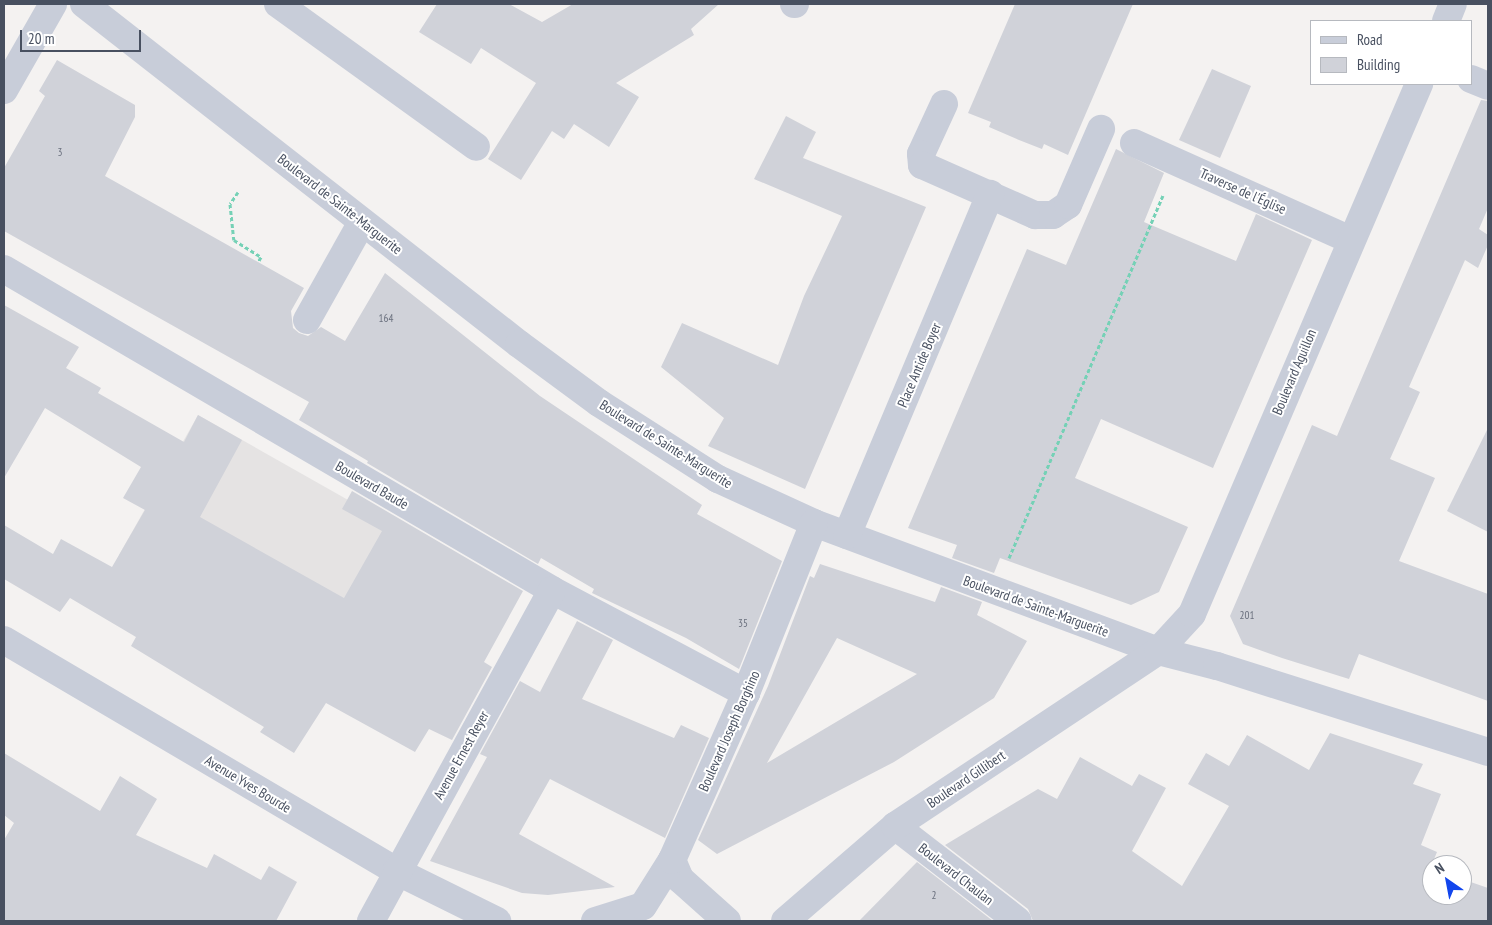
<!DOCTYPE html>
<meta charset="utf-8">
<style>
body{margin:0}
#map{position:relative;width:1492px;height:925px;overflow:hidden;background:#f4f2f1;font-family:"PT Sans Narrow",sans-serif}
div>[style]{position:absolute}
.education>*{inset:0;background:#e5e3e3}
.building>*{inset:0;background:#d0d2d9}
.path>*{height:3px;margin-top:-1.5px;transform-origin:0;background:repeating-linear-gradient(90deg,#75d1b6 0 4px,transparent 0 6.5px)}
.minor>*{height:28px;margin:-14px;padding:0 14px;transform-origin:14px;border-radius:14px;background:#c8cdd9}
span{translate:-50% -50%;white-space:nowrap;text-align:center;line-height:1.15;-webkit-text-stroke:4px #fff;paint-order:stroke}
.number-label{font-size:11px;color:#6a707e}
.number-label span{-webkit-text-stroke-width:0}
.street-label{font-size:14px;color:#485060}
.frame{position:absolute;inset:0;border:5px solid #485060;pointer-events:none}
.legend{position:absolute;left:1310px;top:20px;width:162px;height:65px;box-sizing:border-box;background:#fff;border:1px solid #b6b9bf;margin:0;padding:6px 9px;list-style:none;font-size:15px;color:#485060}
.legend li{display:flex;align-items:center;gap:10px;height:25px}
.legend b{width:25px;border:1px solid #b6b9bf}
.north{position:absolute;left:1422px;top:855px;width:50px;height:50px;box-sizing:border-box;background:#fff;border:1px solid #b6b9bf;border-radius:50%;rotate:327deg;font-size:14px;font-weight:700;line-height:20px;text-align:center;color:#485060}
.north::after{content:'';display:block;margin:auto;width:18px;height:22px;background:#1246ed;clip-path:polygon(50% 0,100% 100%,50% 72%,0 100%)}
.scale{position:absolute;left:20px;top:30px;width:121px;height:22px;box-sizing:border-box;border:2px solid #485060;border-top:0;padding-left:6px;font-size:15px;line-height:18px;white-space:nowrap;color:#485060;-webkit-text-stroke:4px #fff;paint-order:stroke}
</style>
<div id="map">
<div class="education">
<i style="clip-path:polygon(198px 415px,387px 522px,352px 636px,119px 555px)"></i>
</div>
<div class="building">
<i style="clip-path:polygon(437px 4px,509px 4px,542px 22px,573px 4px,719px 4px,691px 29px,694px 35px,616px 83px,639px 97px,609px 147px,574px 124px,564px 139px,552px 131px,521px 180px,488px 159px,536px 83px,481px 48px,471px 64px,419px 32px)"></i>
<i style="clip-path:polygon(1015px 4px,1133px 4px,1068px 155px,1044px 144px,1042px 149px,1019px 140px,989px 127px,991px 122px,968px 113px)"></i>
<i style="clip-path:polygon(57px 60px,135px 105px,135px 117px,105px 176px,304px 288px,291px 311px,293px 328px,299px 333px,308px 336px,321px 327px,345px 341px,385px 273px,540px 396px,702px 505px,697px 514px,782px 561px,739px 669px,686px 638px,592px 593px,594px 589px,541px 558px,538px 564px,367px 463px,368px 461px,299px 420px,309px 402px,4px 231px,4px 168px,45px 96px,39px 91px)"></i>
<i style="clip-path:polygon(1212px 69px,1251px 86px,1220px 158px,1179px 140px)"></i>
<i style="clip-path:polygon(1481px 100px,1488px 101px,1488px 208px,1479px 229px,1488px 235px,1488px 245px,1478px 268px,1465px 260px,1409px 387px,1420px 392px,1390px 459px,1435px 478px,1399px 561px,1488px 594px,1488px 701px,1359px 654px,1349px 679px,1282px 658px,1243px 644px,1230px 616px,1312px 425px,1337px 436px)"></i>
<i style="clip-path:polygon(786px 116px,816px 132px,803px 158px,926px 207px,805px 489px,708px 446px,724px 418px,661px 367px,682px 323px,778px 365px,804px 296px,842px 216px,754px 179px)"></i>
<i style="clip-path:polygon(1116px 149px,1164px 173px,1144px 222px,1236px 261px,1256px 214px,1312px 240px,1213px 468px,1101px 419px,1075px 478px,1188px 527px,1159px 592px,1131px 605px,1000px 558px,994px 573px,952px 558px,957px 545px,908px 528px,1027px 249px,1066px 265px)"></i>
<i style="clip-path:polygon(4px 305px,79px 347px,66px 368px,101px 388px,98px 393px,184px 442px,198px 415px,242px 440px,200px 517px,344px 598px,382px 531px,342px 509px,352px 491px,523px 591px,484px 662px,492px 667px,452px 740px,429px 729px,415px 752px,326px 703px,294px 753px,260px 732px,264px 727px,131px 646px,136px 637px,70px 598px,60px 612px,4px 579px,4px 525px,53px 554px,61px 539px,112px 567px,145px 510px,123px 498px,141px 467px,45px 408px,4px 478px)"></i>
<i style="clip-path:polygon(1488px 428px,1488px 532px,1447px 511px)"></i>
<i style="clip-path:polygon(evenodd,820px 564px,935px 602px,941px 587px,982px 602px,977px 615px,1027px 641px,994px 698px,894px 762px,717px 854px,698px 840px,768px 686px,810px 576px,814px 578px,820px 564px,837px 638px,917px 674px,767px 763px,837px 638px)"></i>
<i style="clip-path:polygon(577px 621px,613px 640px,582px 699px,674px 738px,681px 725px,709px 738px,665px 838px,550px 779px,519px 834px,615px 887px,548px 895px,522px 893px,430px 861px,487px 757px,480px 754px,520px 681px,540px 692px)"></i>
<i style="clip-path:polygon(1330px 733px,1423px 764px,1413px 784px,1441px 794px,1421px 845px,1437px 852px,1430px 869px,1432px 895px,1462px 895px,1462px 879px,1488px 888px,1488px 921px,1033px 921px,1028px 909px,945px 845px,1038px 789px,1057px 799px,1080px 757px,1132px 786px,1139px 774px,1166px 788px,1132px 851px,1182px 886px,1229px 806px,1188px 784px,1206px 753px,1229px 766px,1247px 735px,1309px 770px)"></i>
<i style="clip-path:polygon(4px 753px,100px 811px,120px 776px,157px 799px,136px 835px,207px 868px,214px 854px,261px 880px,269px 866px,297px 882px,276px 921px,4px 921px,4px 840px,14px 823px,4px 815px)"></i>
<i style="clip-path:polygon(917px 862px,993px 921px,859px 921px)"></i>
</div>
<div class="path">
<i style="left:238px;top:192px;width:14px;rotate:124deg"></i>
<i style="left:230px;top:204px;width:36px;rotate:84deg"></i>
<i style="left:234px;top:240px;width:32px;rotate:32deg"></i>
<i style="left:261px;top:257px;width:6px;rotate:121deg"></i>
<i style="left:1009px;top:558px;width:394px;rotate:-67deg"></i>
</div>
<div class="minor">
<i style="left:84px;top:4px;width:552px;rotate:38.01deg"></i>
<i style="left:519px;top:344px;width:99px;rotate:36.4deg"></i>
<i style="left:599px;top:403px;width:141px;rotate:32.6deg"></i>
<i style="left:718px;top:479px;width:106px;rotate:24.6deg"></i>
<i style="left:814px;top:523px;width:367px;rotate:20.4deg"></i>
<i style="left:1158px;top:651px;width:61px;rotate:14.3deg"></i>
<i style="left:1217px;top:666px;width:284px;rotate:17.6deg"></i>
<i style="left:278px;top:4px;width:244px;rotate:35.8deg"></i>
<i style="left:794px;top:4px;width:1px"></i>
<i style="left:1446px;top:21px;width:18px;rotate:-68deg"></i>
<i style="left:1471px;top:79px;width:18px;rotate:22deg"></i>
<i style="left:4px;top:90px;width:99px;rotate:-60.3deg"></i>
<i style="left:944px;top:104px;width:55px;rotate:114.7deg"></i>
<i style="left:921px;top:154px;width:11px;rotate:85deg"></i>
<i style="left:922px;top:165px;width:124px;rotate:23.9deg"></i>
<i style="left:1035px;top:215px;width:18px"></i>
<i style="left:1053px;top:215px;width:18px;rotate:-34deg"></i>
<i style="left:1068px;top:205px;width:83px;rotate:-66.5deg"></i>
<i style="left:1134px;top:143px;width:238px;rotate:24.1deg"></i>
<i style="left:4px;top:269px;width:635px;rotate:30.36deg"></i>
<i style="left:552px;top:590px;width:220px;rotate:28deg"></i>
<i style="left:307px;top:320px;width:112px;rotate:-60.7deg"></i>
<i style="left:847px;top:535px;width:370px;rotate:-67.2deg"></i>
<i style="left:4px;top:640px;width:455px;rotate:30.5deg"></i>
<i style="left:396px;top:871px;width:113px;rotate:26.3deg"></i>
<i style="left:895px;top:826px;width:155px;rotate:37.7deg"></i>
<i style="left:672px;top:860px;width:21px;rotate:67deg"></i>
<i style="left:680px;top:879px;width:63px;rotate:41.8deg"></i>
<i style="left:371px;top:921px;width:377px;rotate:-61.3deg"></i>
<i style="left:595px;top:921px;width:50px;rotate:-17.4deg"></i>
<i style="left:643px;top:906px;width:54px;rotate:-57.8deg"></i>
<i style="left:672px;top:860px;width:183px;rotate:-66.1deg"></i>
<i style="left:746px;top:693px;width:183px;rotate:-68.2deg"></i>
<i style="left:785px;top:921px;width:145px;rotate:-40.8deg"></i>
<i style="left:895px;top:826px;width:316px;rotate:-33.6deg"></i>
<i style="left:1158px;top:651px;width:50px;rotate:-47.4deg"></i>
<i style="left:1192px;top:614px;width:577px;rotate:-66.81deg"></i>
</div>
<div class="number-label">
<span style="left:60px;top:152px">3</span>
<span style="left:386px;top:318px">164</span>
<span style="left:1247px;top:615px">201</span>
<span style="left:743px;top:623px">35</span>
<span style="left:934px;top:895px">2</span>
</div>
<div class="street-label">
<span style="left:1243px;top:191px;rotate:24deg">Traverse de l'Église</span>
<span style="left:340px;top:204px;rotate:38deg">Boulevard de Sainte-Marguerite</span>
<span style="left:919px;top:365px;rotate:-67deg">Place Antide Boyer</span>
<span style="left:1294px;top:372px;rotate:-67deg">Boulevard Aguillon</span>
<span style="left:666px;top:444px;rotate:32deg">Boulevard de Sainte-Marguerite</span>
<span style="left:372px;top:485px;rotate:30deg">Boulevard Baude</span>
<span style="left:1036px;top:606px;rotate:20deg">Boulevard de Sainte-Marguerite</span>
<span style="left:729px;top:731px;rotate:-66deg">Boulevard Joseph Borghino</span>
<span style="left:461px;top:755px;rotate:-61deg">Avenue Ernest Reyer</span>
<span style="left:966px;top:779px;rotate:-34deg">Boulevard Gillibert</span>
<span style="left:248px;top:784px;rotate:31deg">Avenue Yves Bourde</span>
<span style="left:956px;top:874px;rotate:38deg">Boulevard Chaulan</span>
</div>
<div class="frame"></div>
<ul class="legend">
<li><b style="height:6px;background:#c8cdd9"></b>Road</li>
<li><b style="height:14px;background:#d0d2d9"></b>Building</li>
</ul>
<div class="north">N</div>
<div class="scale">20 m</div>
</div>
